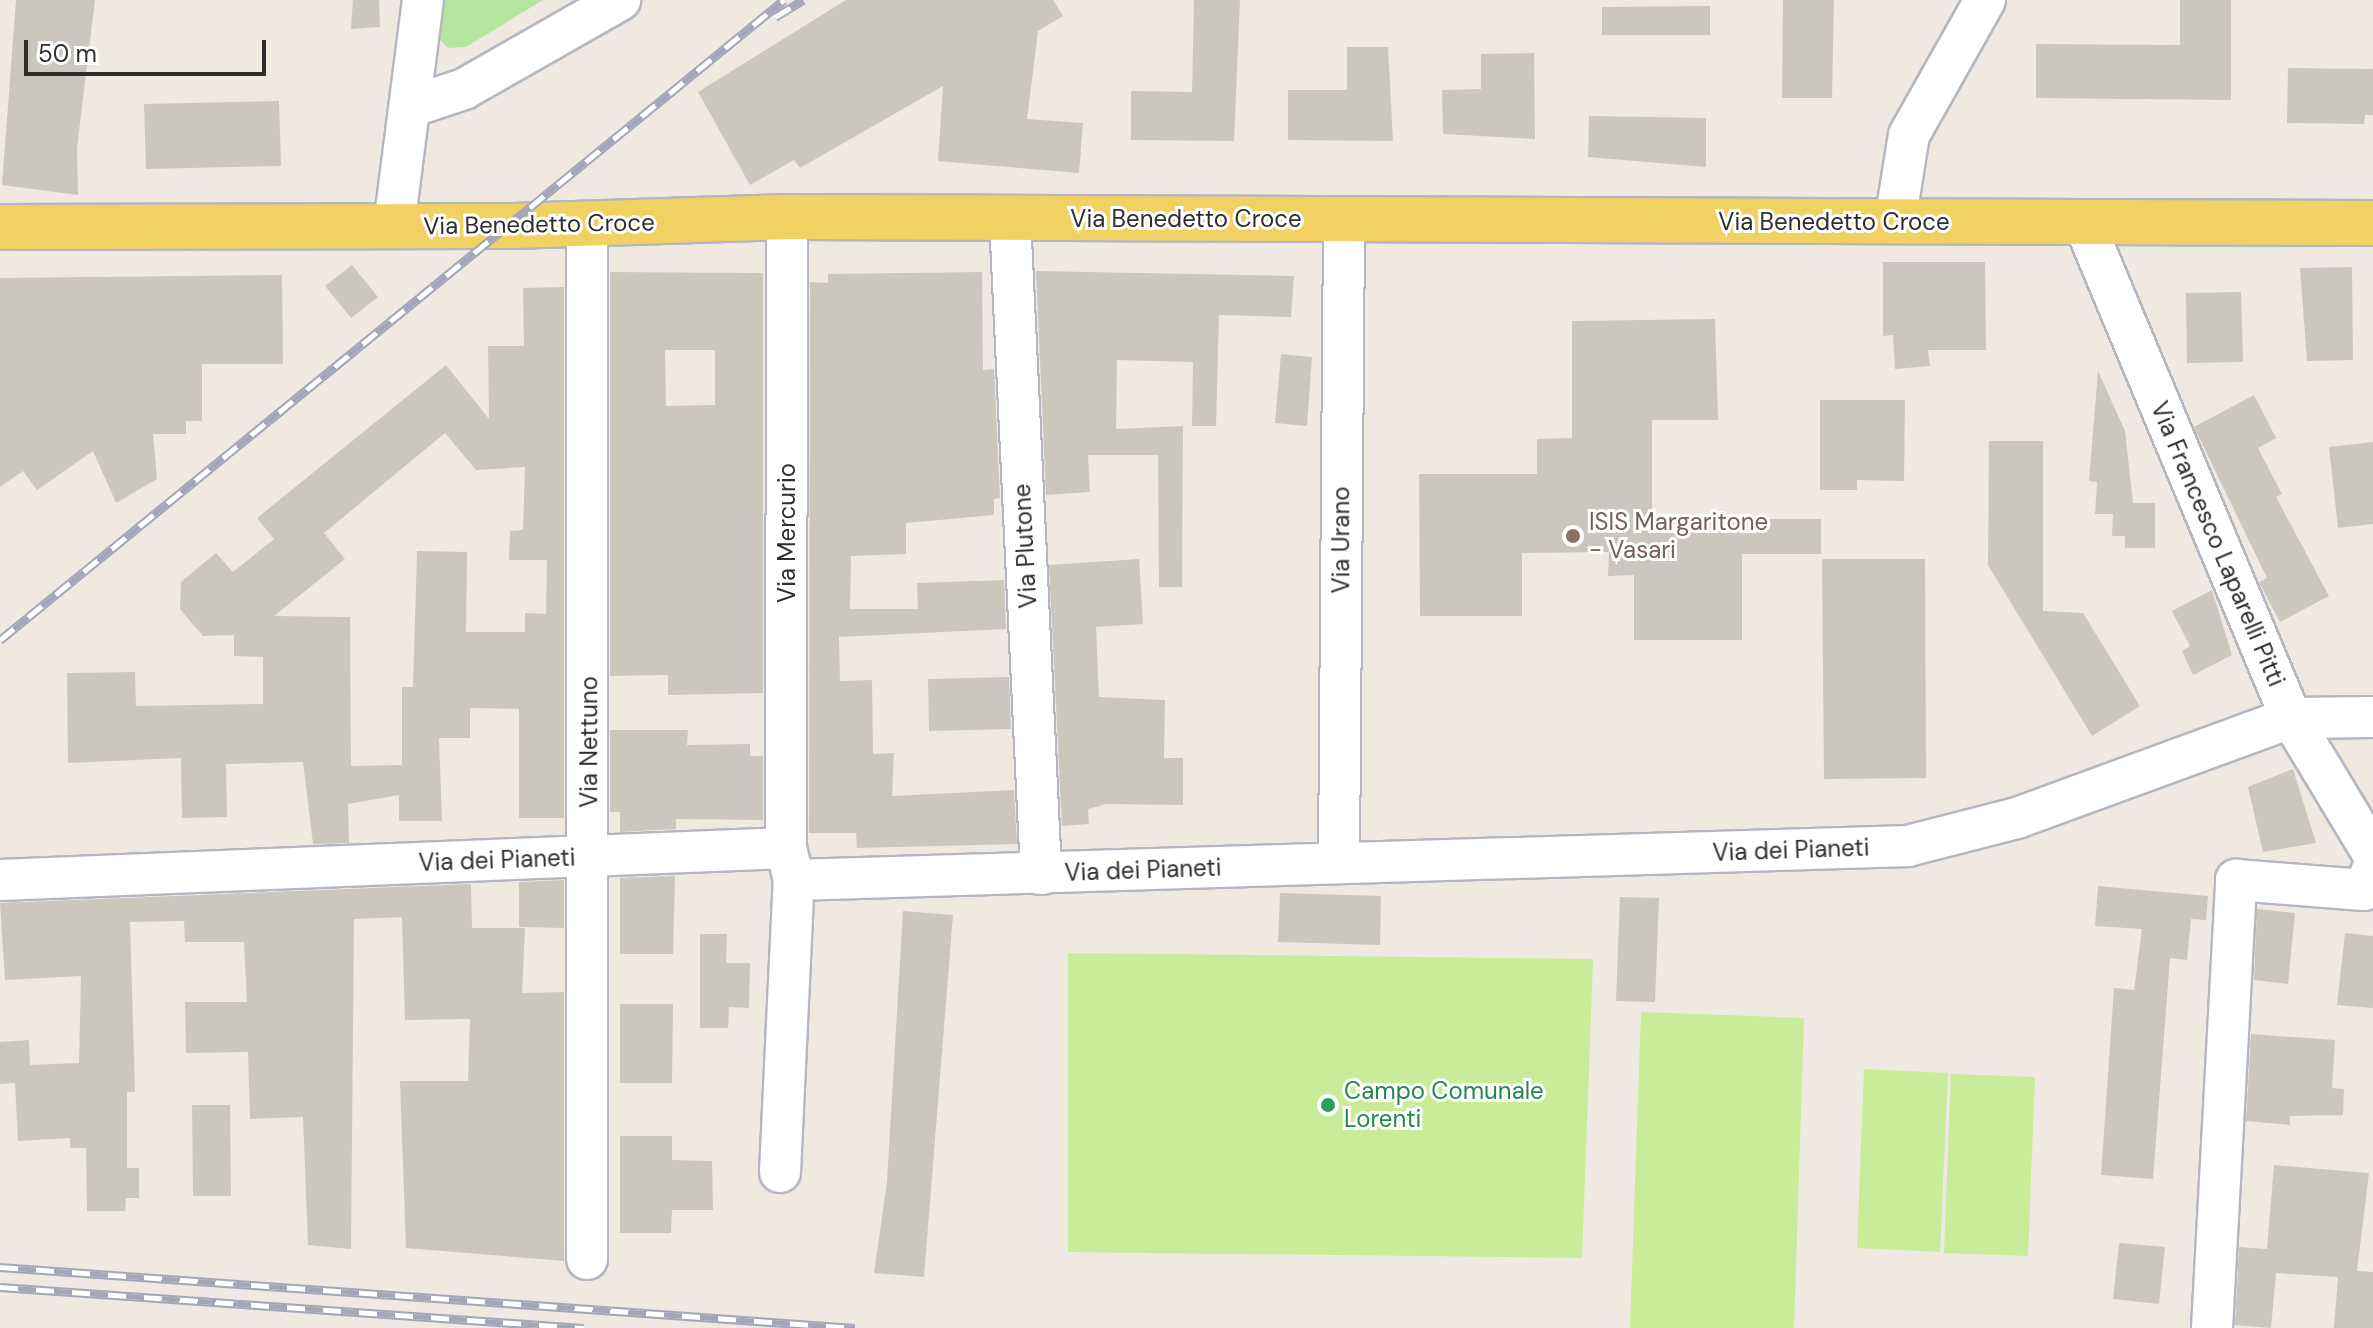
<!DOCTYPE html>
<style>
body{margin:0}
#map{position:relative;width:2373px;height:1328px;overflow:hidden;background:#efe9e1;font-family:"DM Sans",sans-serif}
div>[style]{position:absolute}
.green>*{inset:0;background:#b6e59e}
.pitch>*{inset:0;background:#c9ec9a}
.building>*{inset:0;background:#cbc7bf}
.roads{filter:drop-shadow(2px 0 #b4b7c1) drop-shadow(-2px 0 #b4b7c1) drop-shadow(0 2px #b4b7c1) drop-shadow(0 -2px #b4b7c1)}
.minor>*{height:40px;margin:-20px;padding:0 20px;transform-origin:20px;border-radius:20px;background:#fff}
.major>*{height:44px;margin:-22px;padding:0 22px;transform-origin:22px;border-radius:22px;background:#f2d163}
.rail>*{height:9px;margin-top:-4.5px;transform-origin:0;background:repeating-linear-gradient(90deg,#fff 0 18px,#a3a6b8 0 36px);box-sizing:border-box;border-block:2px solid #a3a6b8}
.dots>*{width:22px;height:22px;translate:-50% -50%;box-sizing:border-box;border:4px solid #fff;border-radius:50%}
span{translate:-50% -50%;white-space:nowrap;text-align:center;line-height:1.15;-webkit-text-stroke:6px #fff;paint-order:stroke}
.street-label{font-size:24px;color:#2e2e2e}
.education-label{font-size:24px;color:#785e54}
.left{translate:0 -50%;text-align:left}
.leisure-label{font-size:24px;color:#27864d}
.scale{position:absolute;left:24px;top:40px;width:242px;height:36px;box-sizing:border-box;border:4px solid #2e2e2e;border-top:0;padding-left:10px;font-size:24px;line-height:28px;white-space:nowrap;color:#2e2e2e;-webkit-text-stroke:6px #fff;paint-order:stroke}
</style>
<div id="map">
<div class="green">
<i style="clip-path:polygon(435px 0,543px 0,466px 47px,448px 48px,431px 31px)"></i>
</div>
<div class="pitch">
<i style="clip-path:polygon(1068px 953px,1593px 959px,1582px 1258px,1068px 1252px)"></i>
<i style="clip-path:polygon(1641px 1012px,1804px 1018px,1794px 1328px,1630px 1328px)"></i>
<i style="clip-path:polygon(1864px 1069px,1948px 1073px,1940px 1252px,1857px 1248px)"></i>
<i style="clip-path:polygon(1951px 1074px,2035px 1077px,2028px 1256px,1944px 1253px)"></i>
</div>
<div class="building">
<i style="clip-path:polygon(16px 0,95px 0,77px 148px,78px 195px,2px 185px)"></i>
<i style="clip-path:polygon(353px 0,379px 0,380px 27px,351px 29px)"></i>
<i style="clip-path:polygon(846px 0,1053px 0,1063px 16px,1038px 31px,1027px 119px,1083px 123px,1079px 173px,938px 161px,943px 86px,800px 168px,794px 160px,750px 185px,698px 92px)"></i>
<i style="clip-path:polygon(1194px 0,1240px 0,1234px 141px,1131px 140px,1131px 91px,1192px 92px)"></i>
<i style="clip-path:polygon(1783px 0,1834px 0,1832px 98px,1782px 98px)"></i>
<i style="clip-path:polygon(2180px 0,2231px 0,2231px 100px,2036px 98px,2036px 44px,2180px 45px)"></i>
<i style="clip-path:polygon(1710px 6px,1710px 35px,1602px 35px,1602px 7px)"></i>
<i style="clip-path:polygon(1347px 47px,1388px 47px,1393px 141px,1288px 140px,1288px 90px,1347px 90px)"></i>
<i style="clip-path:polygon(1534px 53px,1535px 139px,1443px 134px,1442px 90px,1481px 89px,1481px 54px)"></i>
<i style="clip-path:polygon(2288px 68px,2373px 69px,2373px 115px,2365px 115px,2364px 124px,2287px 123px)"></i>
<i style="clip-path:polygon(279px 101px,281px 166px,146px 169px,144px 104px)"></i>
<i style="clip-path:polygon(1589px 116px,1706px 118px,1706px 167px,1588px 157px)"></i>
<i style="clip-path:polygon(1883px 262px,1985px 262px,1986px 350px,1928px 350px,1930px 366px,1895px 369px,1893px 335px,1883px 336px)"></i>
<i style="clip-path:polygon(352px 265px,378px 297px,351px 318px,325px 286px)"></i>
<i style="clip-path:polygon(2352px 267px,2353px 360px,2307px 361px,2300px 268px)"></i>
<i style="clip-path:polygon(1036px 271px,1294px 276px,1291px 317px,1219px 315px,1216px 426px,1192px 426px,1193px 362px,1117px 360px,1116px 429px,1183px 426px,1182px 587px,1159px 587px,1158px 455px,1088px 455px,1090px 492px,1046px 495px)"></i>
<i style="clip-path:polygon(evenodd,610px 272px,763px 273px,763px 693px,668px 695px,668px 675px,610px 676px,610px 272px,665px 350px,715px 350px,715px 405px,666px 406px,665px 350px)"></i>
<i style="clip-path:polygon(982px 272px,983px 370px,994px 369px,1000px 498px,994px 499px,994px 515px,906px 523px,906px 554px,851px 556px,850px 609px,918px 609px,917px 583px,1004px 580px,1006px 629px,839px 637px,840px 681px,872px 680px,873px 754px,894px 753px,892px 796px,1014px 790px,1017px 844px,857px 848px,856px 833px,809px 833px,810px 282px,828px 283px,828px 274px)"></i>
<i style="clip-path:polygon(282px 275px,283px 364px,202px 364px,202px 421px,186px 421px,186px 434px,153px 434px,157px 479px,116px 503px,93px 451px,37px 490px,23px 471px,0 487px,0 278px)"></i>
<i style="clip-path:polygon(evenodd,564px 287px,564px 818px,519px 818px,519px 709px,470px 708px,470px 738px,439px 738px,442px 821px,399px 821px,399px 795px,348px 804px,349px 843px,313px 844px,303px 762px,226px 764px,227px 817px,182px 818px,181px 758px,68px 763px,67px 673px,135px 672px,136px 706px,263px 704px,263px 657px,234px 656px,234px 635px,203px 636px,180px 609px,181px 582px,216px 553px,233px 572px,274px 539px,257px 518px,446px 365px,489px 419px,488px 346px,524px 346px,523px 288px,564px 287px,445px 433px,476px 470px,525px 467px,523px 530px,510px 531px,509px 560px,547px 560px,546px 614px,525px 613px,525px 632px,466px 632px,467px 552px,417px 551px,413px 687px,402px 687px,402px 765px,351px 766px,350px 617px,274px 616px,345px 559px,324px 533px,445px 433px)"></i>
<i style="clip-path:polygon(2241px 292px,2243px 362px,2187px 363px,2186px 293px)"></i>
<i style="clip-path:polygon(1715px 319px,1718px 420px,1652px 420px,1652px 519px,1821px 519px,1821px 554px,1742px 554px,1742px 640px,1634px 640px,1634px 575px,1608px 576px,1609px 552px,1522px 553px,1522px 616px,1420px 616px,1419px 474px,1537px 474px,1537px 439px,1572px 438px,1572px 321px)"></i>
<i style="clip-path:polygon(1281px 354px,1312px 357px,1307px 426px,1275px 423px)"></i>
<i style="clip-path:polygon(2098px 371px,2125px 431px,2133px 503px,2155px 503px,2155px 548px,2125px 548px,2125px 536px,2112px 536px,2113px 514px,2095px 514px,2097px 482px,2089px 481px)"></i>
<i style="clip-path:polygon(2254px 395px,2276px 438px,2258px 448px,2282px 494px,2276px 497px,2329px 596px,2280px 622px,2259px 582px,2267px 578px,2194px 427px)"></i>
<i style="clip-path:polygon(1820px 400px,1905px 400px,1904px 481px,1857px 480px,1857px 490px,1820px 490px)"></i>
<i style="clip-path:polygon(1989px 441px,2043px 441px,2043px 611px,2083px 613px,2140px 706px,2092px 736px,1988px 565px)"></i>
<i style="clip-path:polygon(2373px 442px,2373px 524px,2338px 528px,2329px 447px)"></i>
<i style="clip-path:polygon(1139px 559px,1143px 624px,1096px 627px,1099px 697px,1165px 700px,1164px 758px,1183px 758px,1183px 805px,1106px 804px,1088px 809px,1089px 824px,1062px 826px,1049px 565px)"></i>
<i style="clip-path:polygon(1822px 559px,1925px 559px,1926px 778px,1824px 779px)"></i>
<i style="clip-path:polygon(2212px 590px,2232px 655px,2193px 675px,2182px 651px,2190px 646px,2172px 611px)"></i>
<i style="clip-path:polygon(1009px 677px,1011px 729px,929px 731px,928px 679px)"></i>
<i style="clip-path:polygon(610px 730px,688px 730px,687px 745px,750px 744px,750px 756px,763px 756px,763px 820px,676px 819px,676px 829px,620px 832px,620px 812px,610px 812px)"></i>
<i style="clip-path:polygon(2293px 769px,2316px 843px,2263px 852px,2248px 787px)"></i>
<i style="clip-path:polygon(675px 876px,673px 954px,620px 954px,620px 878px)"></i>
<i style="clip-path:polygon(564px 880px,564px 928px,519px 927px,519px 882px)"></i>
<i style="clip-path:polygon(471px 884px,472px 928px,525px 928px,522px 993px,564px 992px,564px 1261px,406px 1248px,400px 1081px,468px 1081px,470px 1019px,405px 1020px,402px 917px,354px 919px,351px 1249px,308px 1245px,303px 1117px,250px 1119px,248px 1052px,186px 1053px,185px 1002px,247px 1002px,244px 942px,185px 942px,184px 921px,130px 922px,135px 1092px,127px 1092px,127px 1168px,139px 1168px,139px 1198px,126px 1198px,125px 1211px,87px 1211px,86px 1148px,70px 1148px,70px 1138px,18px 1141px,15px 1083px,0 1084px,0 1042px,29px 1040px,30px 1065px,79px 1063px,81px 976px,5px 980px,0 903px)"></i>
<i style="clip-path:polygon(2098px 886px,2208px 896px,2206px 920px,2191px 919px,2187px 960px,2170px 958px,2153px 1179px,2101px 1175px,2114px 988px,2134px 990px,2142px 929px,2095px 926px)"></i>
<i style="clip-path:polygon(1280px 893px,1381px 896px,1380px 945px,1278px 942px)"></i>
<i style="clip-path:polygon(1620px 897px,1659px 898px,1655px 1002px,1616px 1001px)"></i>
<i style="clip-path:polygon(2257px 909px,2295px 913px,2288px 984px,2254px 980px)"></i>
<i style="clip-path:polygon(903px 911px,953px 915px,924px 1277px,874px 1273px,887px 1182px)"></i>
<i style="clip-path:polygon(2345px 933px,2373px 936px,2373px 1008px,2337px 1005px)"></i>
<i style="clip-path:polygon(700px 934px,727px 934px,726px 963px,750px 963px,749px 1008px,729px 1007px,728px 1028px,700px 1028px)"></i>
<i style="clip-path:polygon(620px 1004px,673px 1004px,672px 1083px,620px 1083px)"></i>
<i style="clip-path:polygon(2251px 1034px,2335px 1040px,2332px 1088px,2344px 1089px,2343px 1115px,2290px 1116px,2290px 1125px,2246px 1121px)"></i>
<i style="clip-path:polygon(192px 1105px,230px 1105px,231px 1196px,193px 1196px)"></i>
<i style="clip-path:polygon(620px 1136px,672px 1136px,672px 1160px,712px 1161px,713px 1210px,672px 1210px,671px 1233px,620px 1233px)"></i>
<i style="clip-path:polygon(2274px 1165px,2369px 1173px,2357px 1271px,2373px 1272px,2373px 1328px,2334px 1328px,2338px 1277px,2276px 1273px,2271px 1328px,2235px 1325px,2239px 1247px,2267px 1249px)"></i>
<i style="clip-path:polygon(2119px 1243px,2165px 1247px,2159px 1304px,2113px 1299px)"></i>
</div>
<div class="roads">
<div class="minor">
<i style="left:410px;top:107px;width:57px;rotate:-18.4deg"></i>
<i style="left:464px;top:89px;width:180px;rotate:-29.7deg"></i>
<i style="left:1010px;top:218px;width:657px;rotate:87.29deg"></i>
<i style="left:1895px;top:222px;width:88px;rotate:-80.9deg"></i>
<i style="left:1909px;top:135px;width:155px;rotate:-60.6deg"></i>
<i style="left:2084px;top:223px;width:537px;rotate:67.31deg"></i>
<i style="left:2291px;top:718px;width:159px;rotate:58.9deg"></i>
<i style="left:394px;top:226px;width:228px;rotate:-82.7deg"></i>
<i style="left:786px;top:848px;width:631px;rotate:-89.91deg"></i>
<i style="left:1339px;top:862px;width:643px;rotate:-89.55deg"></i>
<i style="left:0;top:880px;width:787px;rotate:-2.33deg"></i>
<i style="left:786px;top:848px;width:33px;rotate:76deg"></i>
<i style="left:794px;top:880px;width:1115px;rotate:-1.75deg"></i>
<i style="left:1908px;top:846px;width:113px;rotate:-14.4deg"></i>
<i style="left:2017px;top:818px;width:292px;rotate:-20.1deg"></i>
<i style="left:2291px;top:718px;width:82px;rotate:-0.7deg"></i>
<i style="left:780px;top:1172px;width:292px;rotate:-87.3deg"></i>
<i style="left:587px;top:1259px;width:1034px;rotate:-90deg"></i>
<i style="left:2212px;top:1328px;width:449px;rotate:-86.9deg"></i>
<i style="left:2236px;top:880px;width:128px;rotate:4.5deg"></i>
<i style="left:2364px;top:890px;width:24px;rotate:-68deg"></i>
</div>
<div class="major">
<i style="left:0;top:227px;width:513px;rotate:-0.11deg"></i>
<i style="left:513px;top:226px;width:274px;rotate:-1.9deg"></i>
<i style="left:787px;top:217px;width:1586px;rotate:0.22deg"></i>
</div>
</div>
<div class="rail">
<i style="left:775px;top:17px;width:33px;rotate:-31deg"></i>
<i style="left:0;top:640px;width:1012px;rotate:-39.23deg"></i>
<i style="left:0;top:1267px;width:857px;rotate:4.08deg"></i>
<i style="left:0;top:1287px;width:585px;rotate:4.02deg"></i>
</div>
<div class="dots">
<i style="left:1573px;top:536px;background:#8d6e63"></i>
<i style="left:1328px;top:1105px;background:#2e9e5b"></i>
</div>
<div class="street-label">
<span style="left:1186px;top:219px">Via Benedetto Croce</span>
<span style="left:1834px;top:222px">Via Benedetto Croce</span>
<span style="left:539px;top:224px;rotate:-1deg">Via Benedetto Croce</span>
<span style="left:787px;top:533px;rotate:-90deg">Via Mercurio</span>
<span style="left:1341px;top:540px;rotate:-90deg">Via Urano</span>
<span style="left:2218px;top:544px;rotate:67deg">Via Francesco Laparelli Pitti</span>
<span style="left:1025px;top:546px;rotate:-93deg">Via Plutone</span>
<span style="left:589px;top:742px;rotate:-90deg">Via Nettuno</span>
<span style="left:1791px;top:850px;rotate:-2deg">Via dei Pianeti</span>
<span style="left:497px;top:860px;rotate:-2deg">Via dei Pianeti</span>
<span style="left:1143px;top:870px;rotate:-2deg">Via dei Pianeti</span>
</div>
<div class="education-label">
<span class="left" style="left:1589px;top:536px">ISIS Margaritone<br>- Vasari</span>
</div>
<div class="leisure-label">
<span class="left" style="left:1344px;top:1105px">Campo Comunale<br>Lorenti</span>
</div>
<div class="scale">50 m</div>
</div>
